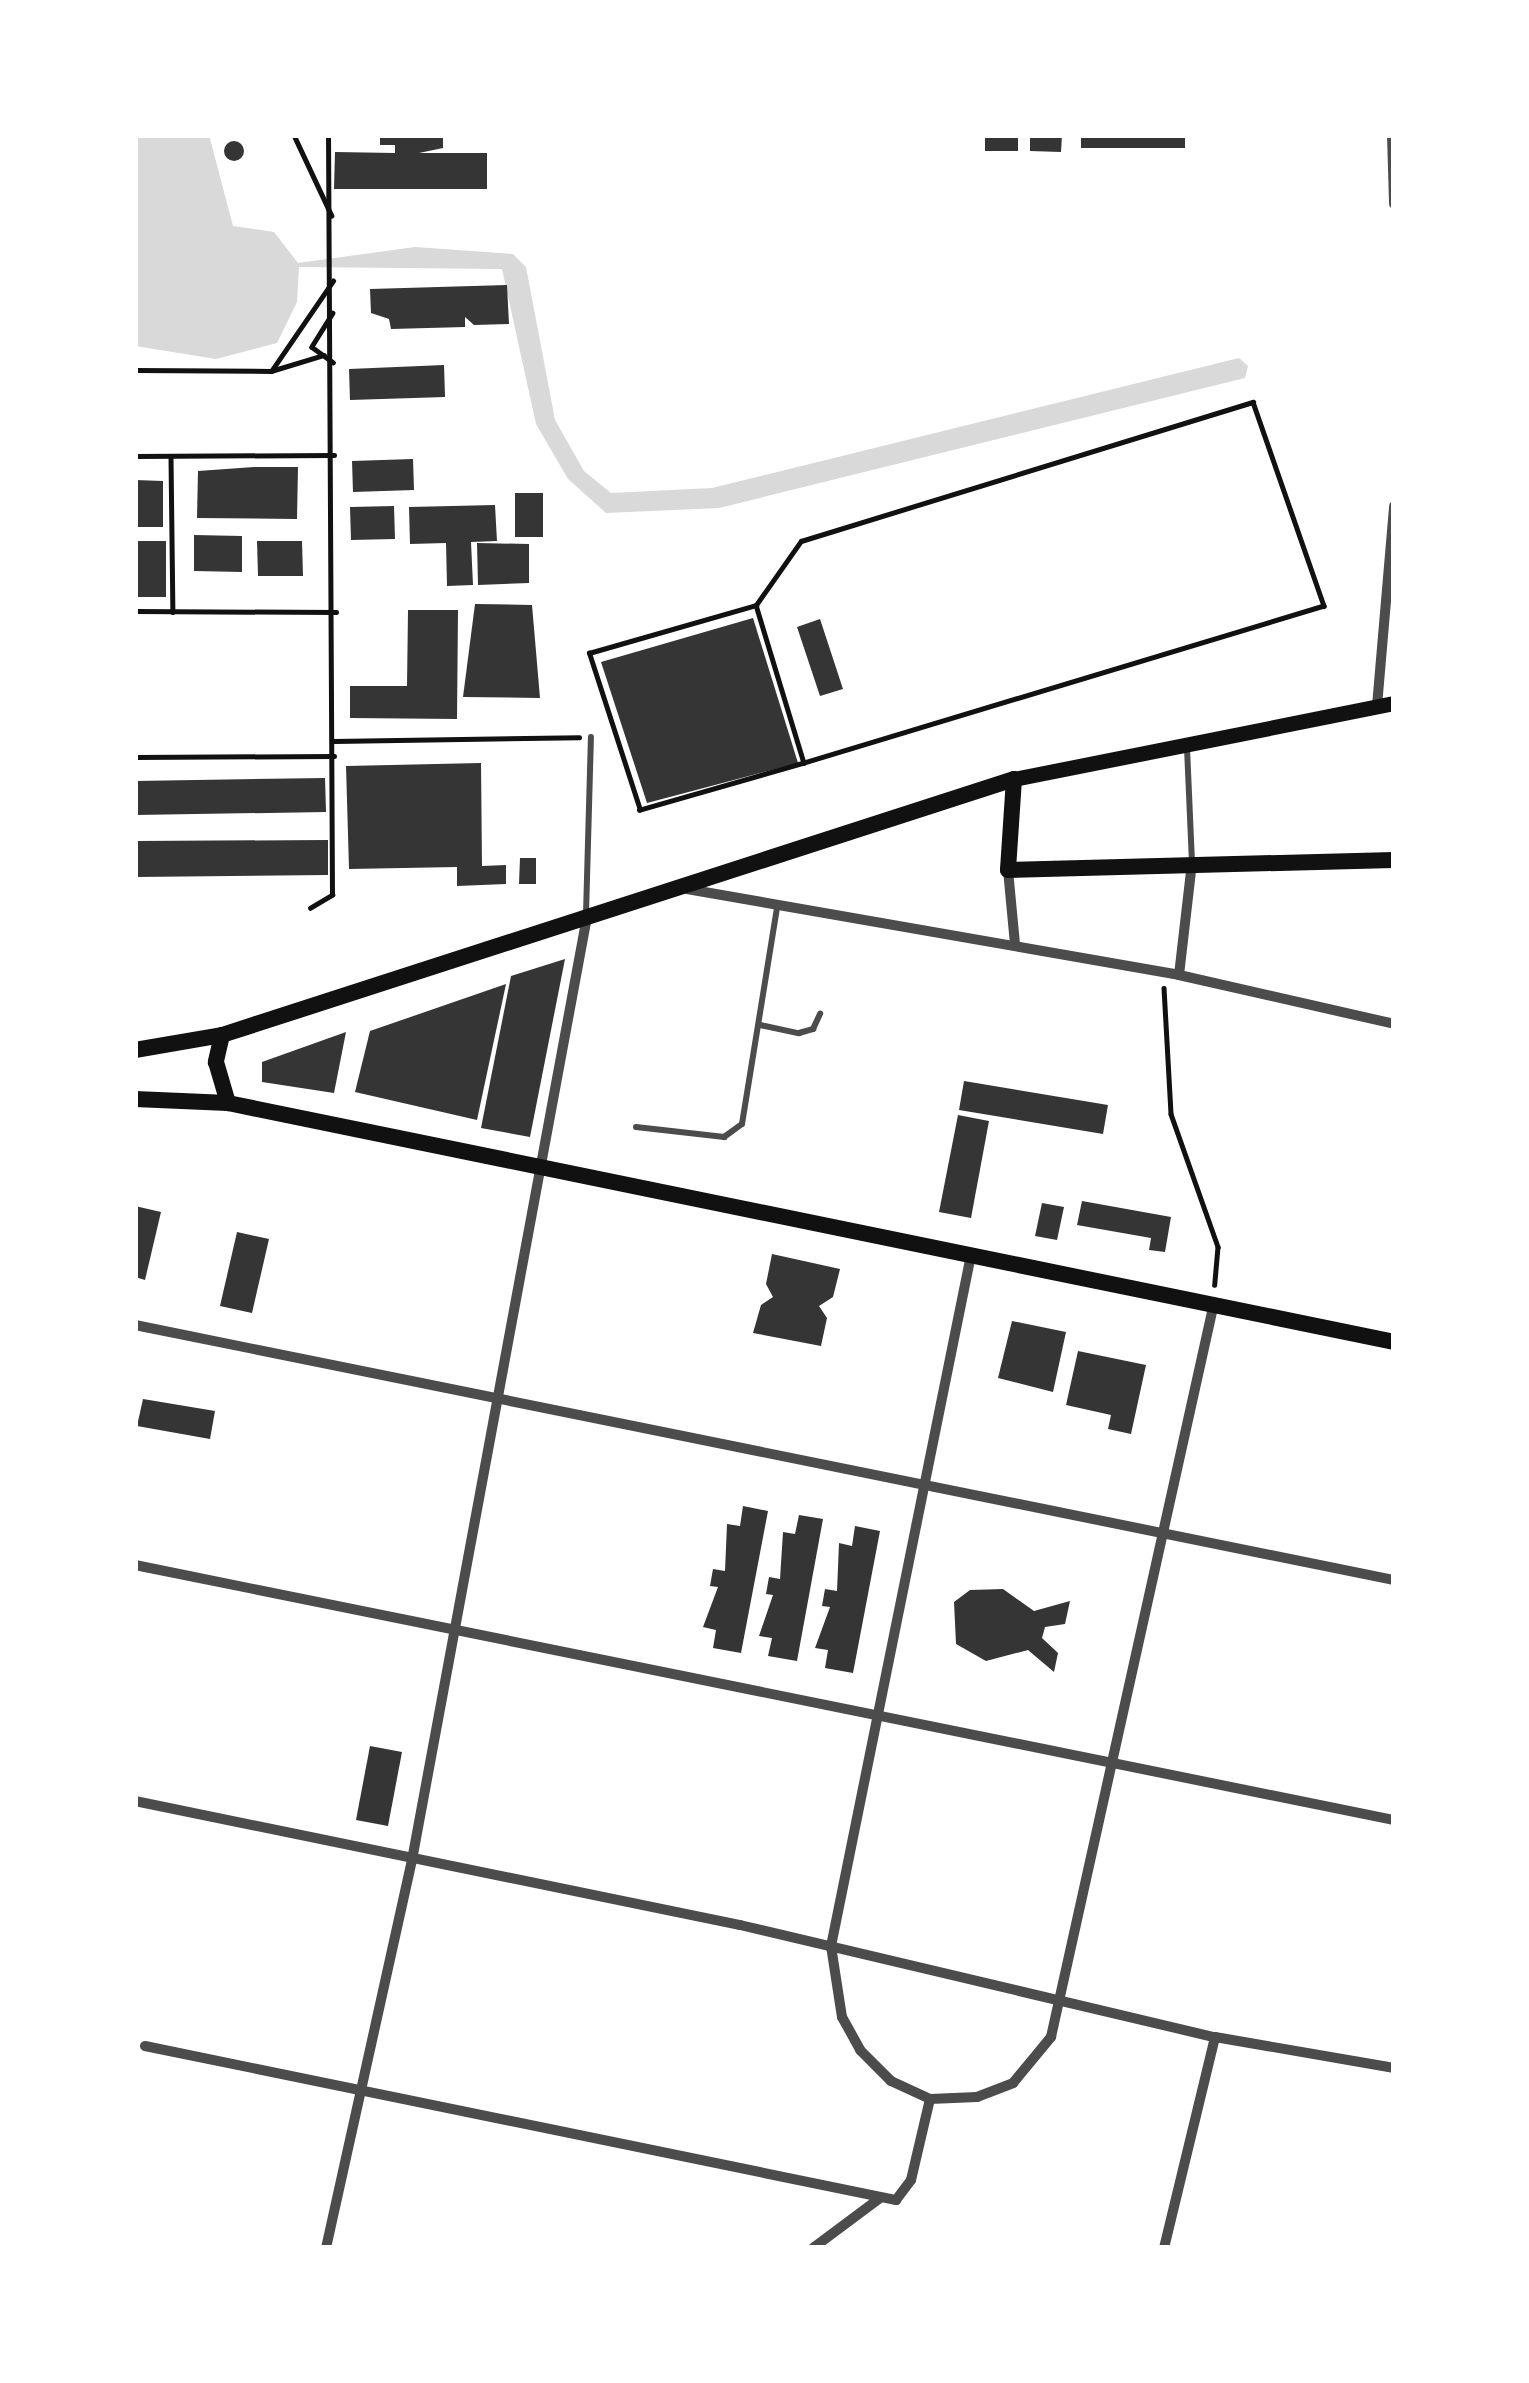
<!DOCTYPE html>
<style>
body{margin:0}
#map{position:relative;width:1529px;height:2383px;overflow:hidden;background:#fff;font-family:"Fira Sans Condensed",sans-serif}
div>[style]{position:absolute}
.water>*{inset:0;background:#d9d9d9}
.building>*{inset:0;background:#353535}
.round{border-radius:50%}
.path>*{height:4.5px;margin:-2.25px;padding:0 2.25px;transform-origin:2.25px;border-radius:2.25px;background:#111}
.service>*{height:6px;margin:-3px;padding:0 3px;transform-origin:3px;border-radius:3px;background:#4c4c4c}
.minor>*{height:10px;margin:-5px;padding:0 5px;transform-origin:5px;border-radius:5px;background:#4c4c4c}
.secondary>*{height:15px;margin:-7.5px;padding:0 7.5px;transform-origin:7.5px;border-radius:7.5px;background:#111}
.primary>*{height:16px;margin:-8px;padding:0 8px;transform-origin:8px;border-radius:8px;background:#111}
span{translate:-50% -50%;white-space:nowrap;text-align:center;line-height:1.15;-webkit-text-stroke:12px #fff;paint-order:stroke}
.frame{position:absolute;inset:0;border:138px solid #fff;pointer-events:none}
</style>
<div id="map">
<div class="water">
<i style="clip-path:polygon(135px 135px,209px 135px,233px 226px,274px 232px,298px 263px,415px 247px,513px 254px,526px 267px,555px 420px,584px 471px,611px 493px,712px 488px,1239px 358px,1248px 366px,1245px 378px,719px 508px,606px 513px,568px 479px,536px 424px,502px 269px,299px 267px,297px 302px,277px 343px,216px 359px,135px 346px)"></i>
</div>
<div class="building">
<i style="clip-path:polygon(380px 135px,443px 135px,443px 148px,419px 153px,487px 153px,487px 189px,334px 189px,335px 152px,395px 153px,395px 145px,380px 145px)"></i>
<i style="clip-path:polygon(985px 135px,1018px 135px,1018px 151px,985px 151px)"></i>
<i style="clip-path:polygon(1030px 135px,1062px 135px,1061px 152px,1030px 151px)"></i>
<i style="clip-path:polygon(1081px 135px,1185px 135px,1185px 148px,1081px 148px)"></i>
<i class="round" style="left:224px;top:141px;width:20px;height:20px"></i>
<i style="clip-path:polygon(507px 285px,509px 324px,474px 325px,465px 317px,465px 327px,391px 329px,389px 319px,371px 313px,370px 289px)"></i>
<i style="clip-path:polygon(444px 365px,445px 397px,350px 400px,349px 369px)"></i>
<i style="clip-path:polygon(413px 459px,414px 490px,353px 492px,352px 461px)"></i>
<i style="clip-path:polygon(254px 467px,298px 467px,297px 519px,197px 518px,198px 471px)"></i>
<i style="clip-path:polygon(135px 480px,163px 481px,163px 527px,135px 527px)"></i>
<i style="clip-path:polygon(515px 493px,543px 493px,543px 537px,515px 537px)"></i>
<i style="clip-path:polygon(495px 505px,497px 541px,471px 542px,473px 585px,447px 586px,446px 543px,410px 544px,409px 507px)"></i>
<i style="clip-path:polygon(394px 506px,395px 539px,351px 540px,350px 507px)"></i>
<i style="clip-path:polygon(194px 535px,242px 536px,242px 572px,194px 571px)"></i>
<i style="clip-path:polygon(135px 541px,166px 541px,166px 597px,135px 597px)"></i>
<i style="clip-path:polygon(257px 541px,302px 541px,303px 576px,258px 576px)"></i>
<i style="clip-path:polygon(477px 543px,529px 544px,529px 583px,478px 585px)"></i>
<i style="clip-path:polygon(475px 604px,532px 605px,540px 698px,463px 697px)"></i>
<i style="clip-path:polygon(408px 610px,458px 610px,457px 719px,350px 718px,350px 686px,407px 686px)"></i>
<i style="clip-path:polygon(753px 618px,798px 763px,647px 803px,601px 662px)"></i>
<i style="clip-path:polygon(820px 619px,843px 689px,820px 696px,797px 627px)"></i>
<i style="clip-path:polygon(481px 763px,482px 866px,506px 865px,506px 884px,457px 886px,457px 867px,349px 869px,346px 766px)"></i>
<i style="clip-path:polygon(325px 778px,326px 812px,135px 815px,135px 781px)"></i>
<i style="clip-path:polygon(328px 840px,328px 875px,135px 877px,135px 841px)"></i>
<i style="clip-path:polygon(520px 858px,536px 858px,536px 884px,519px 884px)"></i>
<i style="clip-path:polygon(565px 959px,530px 1137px,481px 1128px,511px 976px)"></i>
<i style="clip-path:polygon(506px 984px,477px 1120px,355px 1092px,370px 1031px)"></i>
<i style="clip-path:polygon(346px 1032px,334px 1093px,262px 1082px,262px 1062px)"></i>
<i style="clip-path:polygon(964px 1081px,1108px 1105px,1103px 1134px,959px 1110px)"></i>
<i style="clip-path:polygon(958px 1115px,989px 1121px,971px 1218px,939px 1212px)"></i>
<i style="clip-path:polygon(1082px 1201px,1171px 1217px,1165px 1252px,1149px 1250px,1151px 1238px,1077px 1225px)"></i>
<i style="clip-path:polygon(1042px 1203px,1064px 1207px,1057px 1240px,1035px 1236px)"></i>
<i style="clip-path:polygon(135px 1206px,161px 1212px,145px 1280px,135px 1277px)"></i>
<i style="clip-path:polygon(237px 1232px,269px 1239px,252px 1313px,220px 1306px)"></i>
<i style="clip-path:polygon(772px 1254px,840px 1269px,833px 1297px,819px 1306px,827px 1318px,821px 1346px,753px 1333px,761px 1305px,773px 1297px,766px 1284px)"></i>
<i style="clip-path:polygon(1012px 1321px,1066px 1332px,1053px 1392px,998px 1378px)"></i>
<i style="clip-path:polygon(1078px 1351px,1146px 1365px,1131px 1434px,1108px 1429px,1111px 1415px,1066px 1405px)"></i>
<i style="clip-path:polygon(143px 1399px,215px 1411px,210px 1439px,137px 1426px)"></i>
<i style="clip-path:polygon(743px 1506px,768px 1511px,741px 1653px,713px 1648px,716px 1630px,703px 1627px,718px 1587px,710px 1586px,713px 1569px,725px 1571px,727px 1524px,740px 1526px)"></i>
<i style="clip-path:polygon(799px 1515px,823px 1519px,797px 1661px,768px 1656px,772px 1638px,759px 1636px,773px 1595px,766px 1594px,769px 1577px,780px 1579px,783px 1532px,795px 1534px)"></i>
<i style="clip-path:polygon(855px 1526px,880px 1531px,853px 1673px,825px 1668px,828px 1650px,815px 1648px,830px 1607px,822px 1606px,825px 1589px,837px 1591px,839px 1543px,852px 1546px)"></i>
<i style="clip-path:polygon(1003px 1589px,1034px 1611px,1070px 1601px,1065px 1624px,1045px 1627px,1042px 1638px,1058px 1653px,1054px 1672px,1028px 1650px,986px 1661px,956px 1644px,954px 1602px,970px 1590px)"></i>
<i style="clip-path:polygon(370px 1746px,402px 1752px,388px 1826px,356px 1820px)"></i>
</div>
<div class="path">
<i style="left:294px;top:135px;width:89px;rotate:64.9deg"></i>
<i style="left:333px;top:313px;width:40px;rotate:122deg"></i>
<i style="left:312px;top:347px;width:26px;rotate:36deg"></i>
<i style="left:135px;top:370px;width:136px;rotate:0.4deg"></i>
<i style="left:271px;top:371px;width:55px;rotate:-16.8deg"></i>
<i style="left:272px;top:370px;width:108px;rotate:-55.6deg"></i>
<i style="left:135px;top:456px;width:199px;rotate:-0.3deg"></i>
<i style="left:171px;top:457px;width:155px;rotate:89.3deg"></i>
<i style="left:756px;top:605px;width:165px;rotate:73.1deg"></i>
<i style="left:804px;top:763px;width:171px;rotate:164deg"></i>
<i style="left:640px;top:810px;width:165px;rotate:-108deg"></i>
<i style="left:589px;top:653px;width:174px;rotate:-16deg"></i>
<i style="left:756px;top:605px;width:78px;rotate:-54.9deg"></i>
<i style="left:801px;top:541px;width:473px;rotate:-17.1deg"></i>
<i style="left:1253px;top:402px;width:216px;rotate:70.8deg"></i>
<i style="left:1324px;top:606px;width:543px;rotate:163.2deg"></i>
<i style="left:135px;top:611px;width:201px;rotate:0.3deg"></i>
<i style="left:334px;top:741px;width:245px;rotate:-0.9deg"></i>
<i style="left:135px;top:757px;width:199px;rotate:-0.3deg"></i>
<i style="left:310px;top:908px;width:26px;rotate:-31deg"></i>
<i style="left:332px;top:895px;width:760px;rotate:-90.3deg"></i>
<i style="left:1164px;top:988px;width:126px;rotate:86.8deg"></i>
<i style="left:1171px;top:1114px;width:141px;rotate:70.5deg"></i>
<i style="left:1218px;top:1247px;width:38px;rotate:95deg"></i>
</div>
<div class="service">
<i style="left:1187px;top:748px;width:113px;rotate:87.5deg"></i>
<i style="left:586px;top:914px;width:177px;rotate:-88.4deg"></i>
<i style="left:760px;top:1025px;width:40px;rotate:12deg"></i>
<i style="left:799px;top:1033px;width:15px;rotate:-16deg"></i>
<i style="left:813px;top:1029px;width:17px;rotate:-65deg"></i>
<i style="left:636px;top:1127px;width:89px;rotate:6.5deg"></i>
<i style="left:724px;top:1137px;width:22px;rotate:-36deg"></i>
<i style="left:742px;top:1124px;width:220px;rotate:-80.8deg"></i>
</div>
<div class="minor">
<i style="left:1392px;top:135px;width:69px;rotate:88.3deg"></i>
<i style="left:1377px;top:706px;width:201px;rotate:-85.1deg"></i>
<i style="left:1008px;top:870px;width:74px;rotate:84.6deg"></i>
<i style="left:687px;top:889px;width:499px;rotate:9.9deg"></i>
<i style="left:1179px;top:975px;width:221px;rotate:12.8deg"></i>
<i style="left:1179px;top:975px;width:113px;rotate:-83.4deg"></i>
<i style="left:971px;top:1255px;width:705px;rotate:101.45deg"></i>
<i style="left:831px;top:1946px;width:72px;rotate:81.2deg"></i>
<i style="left:842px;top:2017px;width:38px;rotate:61deg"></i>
<i style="left:860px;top:2050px;width:44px;rotate:45deg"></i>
<i style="left:891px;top:2081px;width:43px;rotate:24.8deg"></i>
<i style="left:930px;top:2099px;width:47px;rotate:-2.4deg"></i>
<i style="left:977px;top:2097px;width:39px;rotate:-21deg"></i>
<i style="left:1013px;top:2083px;width:60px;rotate:-50.4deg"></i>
<i style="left:1051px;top:2037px;width:752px;rotate:-77.48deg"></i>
<i style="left:135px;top:1325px;width:1285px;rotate:11.45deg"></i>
<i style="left:135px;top:1565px;width:1285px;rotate:11.45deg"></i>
<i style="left:135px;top:1801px;width:618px;rotate:11.58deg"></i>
<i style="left:740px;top:1925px;width:488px;rotate:13.3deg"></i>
<i style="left:1215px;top:2037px;width:182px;rotate:9.8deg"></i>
<i style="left:145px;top:2046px;width:767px;rotate:11.59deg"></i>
<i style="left:896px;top:2200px;width:25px;rotate:-53deg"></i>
<i style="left:911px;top:2180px;width:83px;rotate:-76.8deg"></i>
<i style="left:326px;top:2248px;width:397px;rotate:-77.5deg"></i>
<i style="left:412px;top:1860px;width:954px;rotate:-79.49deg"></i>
<i style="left:813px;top:2248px;width:84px;rotate:-36.7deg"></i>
<i style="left:1164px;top:2248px;width:217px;rotate:-76.4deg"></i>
</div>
<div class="secondary">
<i style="left:1014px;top:779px;width:388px;rotate:-11.3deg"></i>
</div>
<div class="primary">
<i style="left:222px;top:1035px;width:28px;rotate:103deg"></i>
<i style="left:216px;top:1062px;width:43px;rotate:73.7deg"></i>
<i style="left:135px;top:1050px;width:88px;rotate:-9.8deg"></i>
<i style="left:222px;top:1035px;width:832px;rotate:-17.91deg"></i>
<i style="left:1014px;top:779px;width:91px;rotate:93.8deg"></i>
<i style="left:1008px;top:870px;width:386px;rotate:-1.5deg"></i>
<i style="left:135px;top:1099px;width:93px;rotate:2.5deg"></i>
<i style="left:228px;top:1103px;width:1190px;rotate:11.58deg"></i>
</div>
<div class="frame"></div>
</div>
